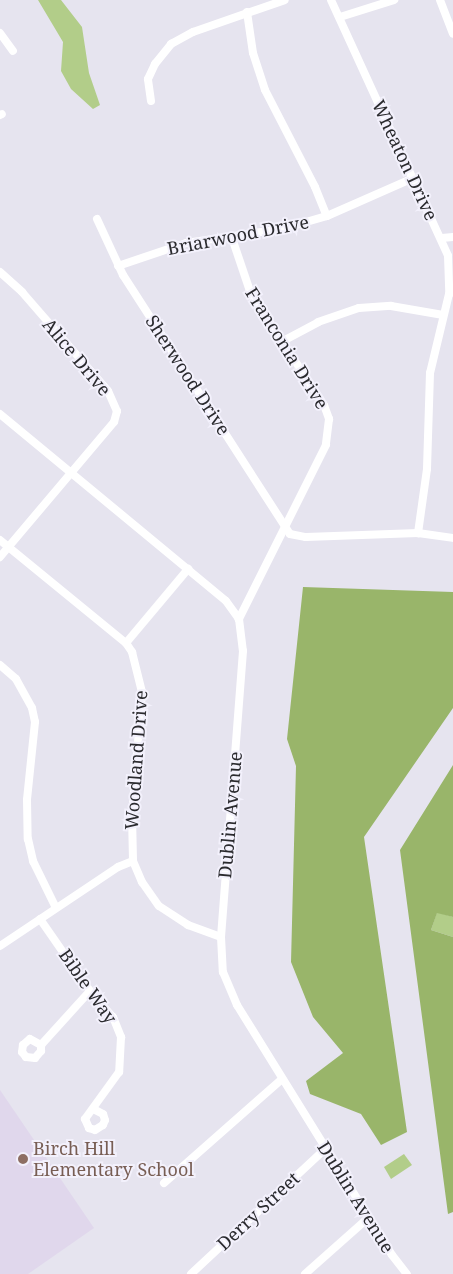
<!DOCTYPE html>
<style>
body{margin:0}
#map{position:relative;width:453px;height:1274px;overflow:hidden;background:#e6e4ef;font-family:"Noto Serif",serif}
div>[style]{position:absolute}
.education>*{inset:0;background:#e0d7ec}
.green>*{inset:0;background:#b2cd89}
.forest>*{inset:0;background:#99b56a}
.minor>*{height:8px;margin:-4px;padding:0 4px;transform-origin:4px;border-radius:4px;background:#fff}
.dots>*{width:14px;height:14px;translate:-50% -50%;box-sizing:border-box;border:2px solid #f3f1fc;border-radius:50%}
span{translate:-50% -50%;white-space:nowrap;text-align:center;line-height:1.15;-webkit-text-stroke:4px #f3f1fc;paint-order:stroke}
.street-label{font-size:18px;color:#2a2a2e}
.education-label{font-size:18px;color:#785e54}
.left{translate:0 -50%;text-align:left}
</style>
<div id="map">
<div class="education">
<i style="clip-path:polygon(0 1090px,94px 1228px,28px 1274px,0 1274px)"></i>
</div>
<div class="green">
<i style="clip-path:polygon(38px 0,61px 0,82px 27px,89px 73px,100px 105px,93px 109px,71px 89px,61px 71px,63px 42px)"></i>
<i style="clip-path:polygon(437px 912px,453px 917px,453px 937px,431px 930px)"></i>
<i style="clip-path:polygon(404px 1154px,412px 1165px,391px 1179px,384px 1167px)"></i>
</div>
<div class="forest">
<i style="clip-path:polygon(303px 587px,453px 592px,453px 708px,364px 837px,407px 1132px,381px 1145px,361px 1114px,310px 1094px,306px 1081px,343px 1053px,313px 1017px,291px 962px,296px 766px,287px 739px)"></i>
<i style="clip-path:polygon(453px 765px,453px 917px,437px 913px,431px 930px,453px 937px,453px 1212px,448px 1214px,400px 850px)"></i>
</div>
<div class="minor">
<i style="left:331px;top:0;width:281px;rotate:65.4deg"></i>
<i style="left:448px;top:256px;width:38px;rotate:88deg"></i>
<i style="left:449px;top:294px;width:81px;rotate:103.5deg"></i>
<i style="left:430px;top:373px;width:96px;rotate:91.8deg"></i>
<i style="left:427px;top:469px;width:65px;rotate:98deg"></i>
<i style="left:440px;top:0;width:36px;rotate:69deg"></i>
<i style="left:247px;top:12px;width:41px;rotate:81.7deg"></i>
<i style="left:253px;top:53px;width:39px;rotate:72deg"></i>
<i style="left:265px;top:90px;width:109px;rotate:62.7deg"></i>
<i style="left:315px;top:187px;width:31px;rotate:68deg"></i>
<i style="left:340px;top:17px;width:57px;rotate:-17.5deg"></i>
<i style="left:0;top:33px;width:22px;rotate:54deg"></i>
<i style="left:151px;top:101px;width:22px;rotate:-98deg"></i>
<i style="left:148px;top:79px;width:17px;rotate:-65deg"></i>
<i style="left:155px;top:64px;width:26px;rotate:-51deg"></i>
<i style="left:171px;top:44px;width:25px;rotate:-29deg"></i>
<i style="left:193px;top:32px;width:97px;rotate:-19.2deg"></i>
<i style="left:0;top:115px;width:2px;rotate:-27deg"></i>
<i style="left:97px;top:219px;width:62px;rotate:65.1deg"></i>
<i style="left:123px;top:275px;width:308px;rotate:57.2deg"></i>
<i style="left:290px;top:534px;width:16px;rotate:11deg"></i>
<i style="left:306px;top:537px;width:112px;rotate:-2deg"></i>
<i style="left:418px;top:533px;width:35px;rotate:8deg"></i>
<i style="left:232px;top:238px;width:59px;rotate:71.3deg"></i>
<i style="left:251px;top:294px;width:133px;rotate:56.7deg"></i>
<i style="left:324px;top:405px;width:15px;rotate:70deg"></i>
<i style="left:329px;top:419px;width:26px;rotate:97deg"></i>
<i style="left:326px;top:445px;width:195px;rotate:116.6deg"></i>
<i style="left:442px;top:238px;width:11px;rotate:-5deg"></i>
<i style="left:118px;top:266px;width:72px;rotate:-18.7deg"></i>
<i style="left:186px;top:243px;width:97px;rotate:-8.3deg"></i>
<i style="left:282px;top:229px;width:47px;rotate:-16.1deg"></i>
<i style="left:327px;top:216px;width:94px;rotate:-23.8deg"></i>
<i style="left:0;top:272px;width:30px;rotate:42deg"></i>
<i style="left:22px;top:292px;width:131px;rotate:49deg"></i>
<i style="left:108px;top:391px;width:22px;rotate:66deg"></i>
<i style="left:117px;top:411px;width:11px;rotate:105deg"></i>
<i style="left:114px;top:422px;width:177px;rotate:130.2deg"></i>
<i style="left:283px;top:341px;width:40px;rotate:-28deg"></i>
<i style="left:318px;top:322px;width:43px;rotate:-18.9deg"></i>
<i style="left:359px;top:308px;width:32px;rotate:-4deg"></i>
<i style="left:391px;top:306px;width:53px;rotate:9.8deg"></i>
<i style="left:0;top:414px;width:293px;rotate:39.6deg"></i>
<i style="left:226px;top:601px;width:22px;rotate:54deg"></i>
<i style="left:239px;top:619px;width:32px;rotate:83deg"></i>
<i style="left:243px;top:651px;width:287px;rotate:94.4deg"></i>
<i style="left:221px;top:937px;width:35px;rotate:87deg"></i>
<i style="left:223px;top:972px;width:36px;rotate:67deg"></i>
<i style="left:237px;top:1005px;width:294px;rotate:58.2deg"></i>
<i style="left:392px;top:1255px;width:24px;rotate:52deg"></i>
<i style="left:0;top:540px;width:163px;rotate:39.3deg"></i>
<i style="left:126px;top:643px;width:11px;rotate:56deg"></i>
<i style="left:132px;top:652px;width:41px;rotate:76deg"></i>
<i style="left:142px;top:692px;width:124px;rotate:94.6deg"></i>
<i style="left:132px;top:816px;width:45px;rotate:88.7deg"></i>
<i style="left:133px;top:861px;width:23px;rotate:67deg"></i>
<i style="left:142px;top:882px;width:29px;rotate:55deg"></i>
<i style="left:159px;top:906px;width:35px;rotate:33deg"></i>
<i style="left:188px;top:925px;width:35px;rotate:20deg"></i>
<i style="left:126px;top:643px;width:97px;rotate:-50deg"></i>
<i style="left:0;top:665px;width:21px;rotate:41deg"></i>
<i style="left:16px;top:679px;width:33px;rotate:61deg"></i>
<i style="left:32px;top:708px;width:14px;rotate:78deg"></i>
<i style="left:35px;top:722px;width:78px;rotate:95.9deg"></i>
<i style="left:27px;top:800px;width:39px;rotate:89deg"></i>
<i style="left:28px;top:839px;width:23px;rotate:77deg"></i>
<i style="left:33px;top:861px;width:52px;rotate:63.9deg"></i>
<i style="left:40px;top:919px;width:88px;rotate:55.2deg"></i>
<i style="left:90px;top:991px;width:35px;rotate:49deg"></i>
<i style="left:113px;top:1017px;width:22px;rotate:68deg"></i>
<i style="left:121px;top:1037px;width:35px;rotate:93deg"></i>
<i style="left:119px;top:1072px;width:58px;rotate:125.9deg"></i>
<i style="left:85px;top:1119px;width:10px;rotate:66deg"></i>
<i style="left:89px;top:1128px;width:6px;rotate:18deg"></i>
<i style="left:95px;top:1130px;width:9px;rotate:-32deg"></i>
<i style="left:103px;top:1125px;width:5px;rotate:-68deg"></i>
<i style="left:105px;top:1120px;width:6px;rotate:-108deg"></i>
<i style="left:103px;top:1114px;width:9px;rotate:-153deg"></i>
<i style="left:0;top:946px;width:142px;rotate:-33.8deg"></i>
<i style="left:118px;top:867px;width:16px;rotate:-22deg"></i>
<i style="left:41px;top:1045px;width:6px;rotate:90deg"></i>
<i style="left:41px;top:1051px;width:9px;rotate:131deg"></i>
<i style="left:35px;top:1058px;width:9px;rotate:-174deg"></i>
<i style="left:26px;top:1057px;width:6px;rotate:-129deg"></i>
<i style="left:22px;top:1052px;width:7px;rotate:-82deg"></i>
<i style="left:23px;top:1045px;width:9px;rotate:-41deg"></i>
<i style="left:30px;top:1039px;width:13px;rotate:29deg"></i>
<i style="left:41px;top:1045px;width:73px;rotate:-47.8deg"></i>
<i style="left:164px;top:1183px;width:157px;rotate:-41.4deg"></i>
<i style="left:191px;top:1274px;width:185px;rotate:-43deg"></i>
<i style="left:305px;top:1274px;width:84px;rotate:-41.6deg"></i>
</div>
<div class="dots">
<i style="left:23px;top:1159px;background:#8d6e63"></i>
</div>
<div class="street-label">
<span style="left:405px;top:160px;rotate:65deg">Wheaton Drive</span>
<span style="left:238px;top:235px;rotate:-11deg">Briarwood Drive</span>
<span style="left:287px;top:348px;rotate:58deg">Franconia Drive</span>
<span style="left:77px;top:357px;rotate:50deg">Alice Drive</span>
<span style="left:188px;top:375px;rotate:57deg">Sherwood Drive</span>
<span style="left:136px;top:760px;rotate:-86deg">Woodland Drive</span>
<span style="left:230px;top:815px;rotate:-85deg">Dublin Avenue</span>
<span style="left:88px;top:986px;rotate:55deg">Bible Way</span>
<span style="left:356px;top:1197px;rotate:58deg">Dublin Avenue</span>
<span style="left:258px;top:1211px;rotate:-43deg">Derry Street</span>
</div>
<div class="education-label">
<span class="left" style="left:33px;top:1159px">Birch Hill<br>Elementary School</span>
</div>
</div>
